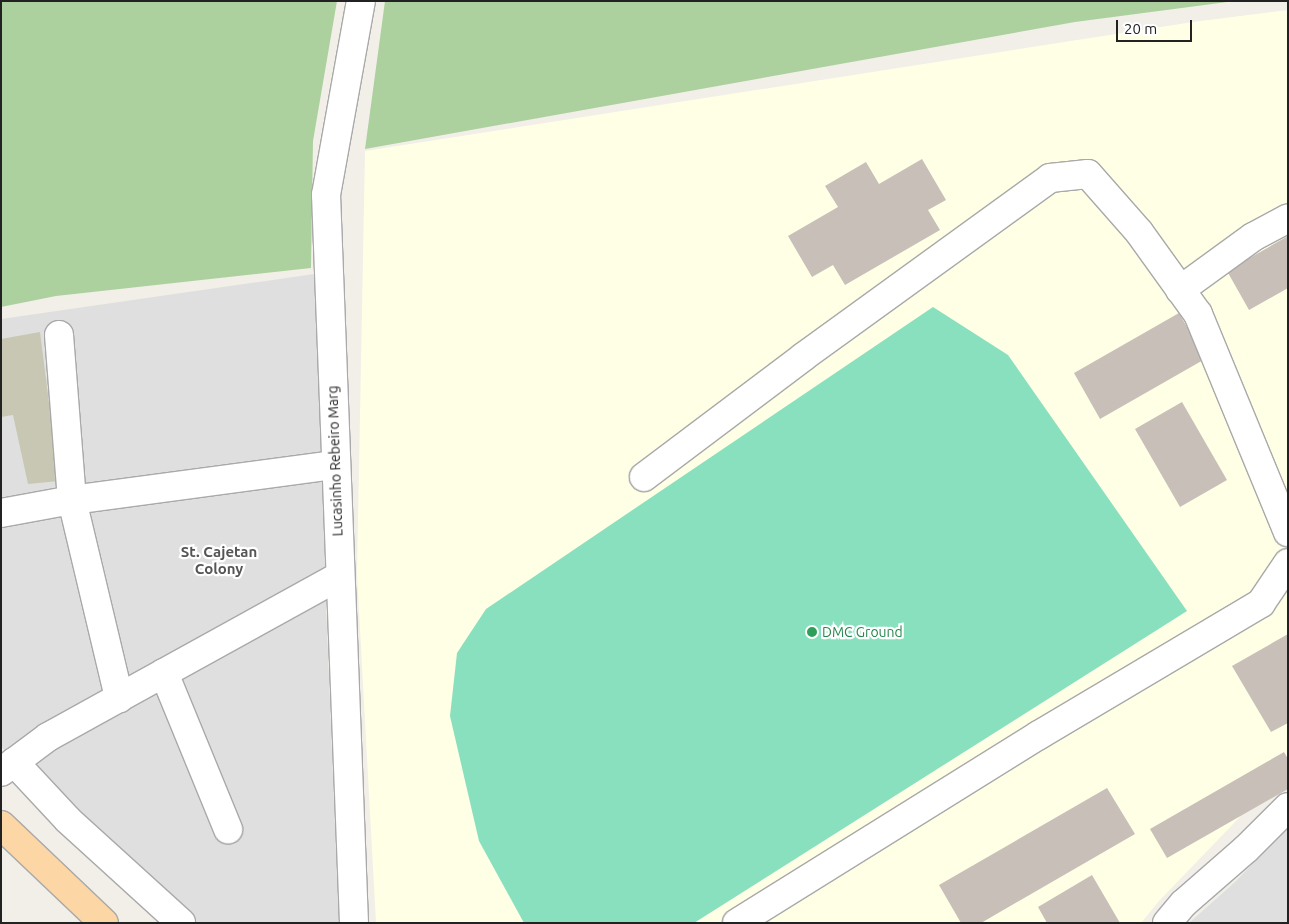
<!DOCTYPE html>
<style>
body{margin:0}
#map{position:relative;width:1289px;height:924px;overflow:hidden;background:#f2efe9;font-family:Ubuntu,sans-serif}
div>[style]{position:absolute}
.residential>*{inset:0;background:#e0dfdf}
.education>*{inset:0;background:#ffffe5}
.construction>*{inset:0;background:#c7c7b4}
.forest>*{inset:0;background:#add19e}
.pitch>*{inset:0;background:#88e0be}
.building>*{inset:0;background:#c7bfb8}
.roads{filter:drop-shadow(1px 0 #a9a9a9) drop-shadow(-1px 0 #a9a9a9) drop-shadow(0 1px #a9a9a9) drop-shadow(0 -1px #a9a9a9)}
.minor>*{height:28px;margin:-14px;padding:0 14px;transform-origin:14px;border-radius:14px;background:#fff}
.major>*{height:28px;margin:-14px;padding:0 14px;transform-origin:14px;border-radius:14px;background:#fcd6a4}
.dots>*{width:14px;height:14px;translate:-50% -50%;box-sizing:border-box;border:2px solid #fff;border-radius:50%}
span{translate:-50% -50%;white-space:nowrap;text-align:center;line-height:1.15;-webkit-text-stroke:4.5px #fff;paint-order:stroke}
.street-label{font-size:14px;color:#222}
.leisure-label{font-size:14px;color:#27864d}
.left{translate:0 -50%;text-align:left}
.neighbourhood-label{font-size:15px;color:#555;font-weight:700}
.frame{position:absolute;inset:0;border:2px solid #222;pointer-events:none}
.scale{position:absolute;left:1116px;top:20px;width:76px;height:22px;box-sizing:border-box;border:2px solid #222;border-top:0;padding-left:6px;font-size:15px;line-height:18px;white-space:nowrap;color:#222;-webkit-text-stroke:4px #fff;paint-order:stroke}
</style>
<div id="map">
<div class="residential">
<i style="clip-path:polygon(321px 273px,326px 604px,339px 923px,198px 923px,1px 747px,1px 319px)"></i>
<i style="clip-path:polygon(1288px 827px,1288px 923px,1189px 923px,1235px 882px)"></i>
</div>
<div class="education">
<i style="clip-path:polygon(1288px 10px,1288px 767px,1159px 901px,1141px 923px,376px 923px,357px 574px,365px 151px,1193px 22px)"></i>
</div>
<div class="construction">
<i style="clip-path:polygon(40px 332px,59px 481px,28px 484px,13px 415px,1px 417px,1px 339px)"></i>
</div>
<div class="forest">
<i style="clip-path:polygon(1px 1px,337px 1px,313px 141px,311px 268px,56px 296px,1px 307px)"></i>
<i style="clip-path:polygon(385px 1px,1235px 1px,1075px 22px,365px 149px)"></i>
</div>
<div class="pitch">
<i style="clip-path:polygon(933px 307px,1008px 355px,1187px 611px,694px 923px,524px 923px,479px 841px,450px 716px,457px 653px,486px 609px)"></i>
</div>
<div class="building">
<i style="clip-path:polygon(922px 159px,946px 200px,928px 210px,940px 230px,845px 285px,833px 265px,812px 277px,788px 236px,838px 207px,825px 186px,866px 162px,879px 184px)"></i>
<i style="clip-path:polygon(1288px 236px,1288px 288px,1249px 310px,1227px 271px)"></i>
<i style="clip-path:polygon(1179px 313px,1205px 359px,1100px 419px,1074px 373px)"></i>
<i style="clip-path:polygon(1182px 402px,1227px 480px,1180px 507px,1135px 429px)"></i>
<i style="clip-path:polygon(1288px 634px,1288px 723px,1271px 732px,1232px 666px)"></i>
<i style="clip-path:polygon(1284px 752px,1288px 759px,1288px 789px,1167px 858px,1150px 829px)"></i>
<i style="clip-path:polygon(1107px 788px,1135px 834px,981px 923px,961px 923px,939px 885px)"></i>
<i style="clip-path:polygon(1092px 875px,1120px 923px,1047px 923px,1038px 907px)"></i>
</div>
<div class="roads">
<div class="minor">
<i style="left:1180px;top:290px;width:90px;rotate:-36deg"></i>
<i style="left:1253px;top:237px;width:40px;rotate:-28deg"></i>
<i style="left:59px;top:335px;width:166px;rotate:85.5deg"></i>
<i style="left:72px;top:500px;width:204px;rotate:76.6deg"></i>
<i style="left:644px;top:477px;width:199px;rotate:-37deg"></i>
<i style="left:803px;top:357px;width:305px;rotate:-35.9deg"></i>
<i style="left:1050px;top:178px;width:38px;rotate:-6deg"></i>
<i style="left:1088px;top:174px;width:77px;rotate:48.7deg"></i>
<i style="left:1139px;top:232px;width:101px;rotate:54.3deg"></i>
<i style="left:1198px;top:314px;width:236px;rotate:67.6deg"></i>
<i style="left:1px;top:513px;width:72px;rotate:-10.4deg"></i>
<i style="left:72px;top:500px;width:265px;rotate:-7.6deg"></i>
<i style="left:164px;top:673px;width:169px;rotate:67.7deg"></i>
<i style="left:14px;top:762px;width:79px;rotate:47deg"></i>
<i style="left:68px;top:820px;width:153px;rotate:42.3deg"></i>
<i style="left:1px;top:772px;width:59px;rotate:-36.7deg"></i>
<i style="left:48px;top:737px;width:333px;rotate:-28.9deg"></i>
<i style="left:354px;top:923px;width:729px;rotate:-92.2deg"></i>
<i style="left:326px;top:195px;width:197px;rotate:-79.8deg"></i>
<i style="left:737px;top:923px;width:356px;rotate:-31.9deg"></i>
<i style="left:1039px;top:735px;width:258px;rotate:-30.7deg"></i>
<i style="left:1261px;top:603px;width:48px;rotate:-56deg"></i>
<i style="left:1167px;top:923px;width:26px;rotate:-50deg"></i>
<i style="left:1184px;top:903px;width:82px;rotate:-41.1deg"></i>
<i style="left:1246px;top:849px;width:59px;rotate:-45deg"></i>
</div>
<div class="major">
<i style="left:1px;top:825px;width:142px;rotate:43.6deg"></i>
</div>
</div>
<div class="dots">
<i style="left:812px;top:632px;background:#2e9e5b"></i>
</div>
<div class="street-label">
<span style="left:335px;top:461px;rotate:-92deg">Lucasinho Rebeiro Marg</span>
</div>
<div class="leisure-label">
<span class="left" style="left:822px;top:632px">DMC Ground</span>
</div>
<div class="neighbourhood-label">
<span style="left:219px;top:560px">St. Cajetan<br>Colony</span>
</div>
<div class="frame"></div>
<div class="scale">20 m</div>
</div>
